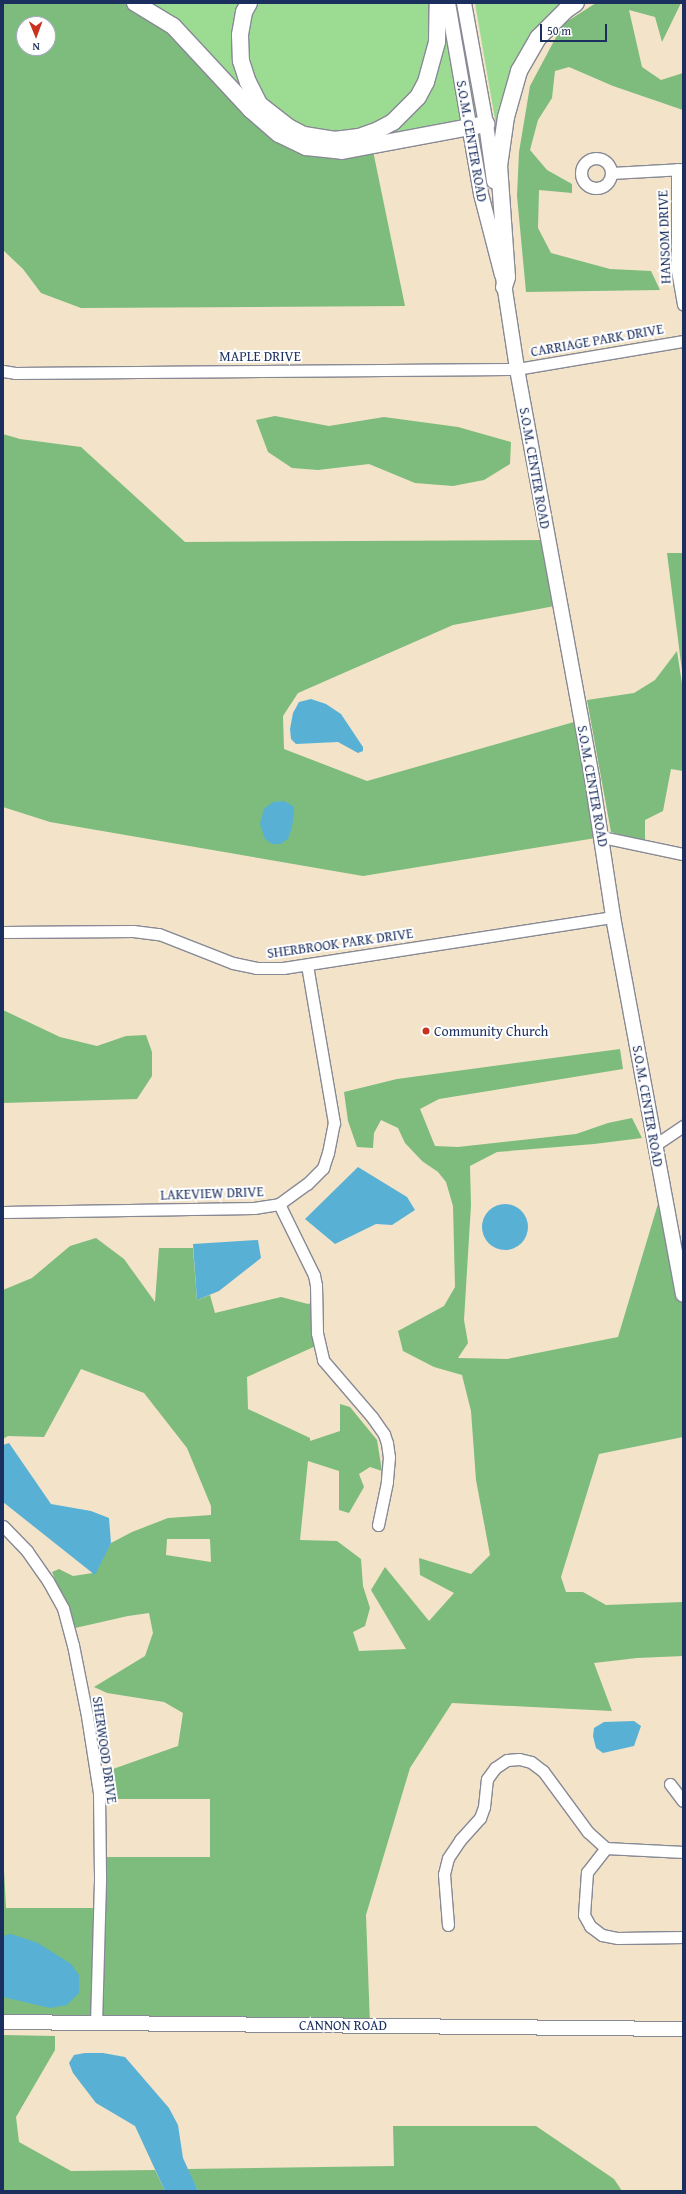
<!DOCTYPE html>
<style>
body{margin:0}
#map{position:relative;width:686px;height:2194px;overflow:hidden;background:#f3e3c9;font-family:"Gentium Book Plus",serif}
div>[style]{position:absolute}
.green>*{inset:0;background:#9cdc92}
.forest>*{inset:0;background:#7dbc7c}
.water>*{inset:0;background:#58b1d5}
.round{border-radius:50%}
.roads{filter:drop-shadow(1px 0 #878994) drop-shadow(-1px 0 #878994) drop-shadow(0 1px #878994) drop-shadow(0 -1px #878994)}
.minor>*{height:11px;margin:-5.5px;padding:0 5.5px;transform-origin:5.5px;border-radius:5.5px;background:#fff}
.minor>.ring{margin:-5.5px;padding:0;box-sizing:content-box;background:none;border:11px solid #fff;border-radius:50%}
.major>*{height:14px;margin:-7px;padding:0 7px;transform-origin:7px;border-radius:7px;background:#fff}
.highway>*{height:16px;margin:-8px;padding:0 8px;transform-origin:8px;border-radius:8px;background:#fff}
.dots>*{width:11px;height:11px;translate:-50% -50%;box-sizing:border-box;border:2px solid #fff;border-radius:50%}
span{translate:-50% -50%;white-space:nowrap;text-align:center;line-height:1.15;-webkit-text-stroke:4px #fff;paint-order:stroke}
.street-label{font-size:14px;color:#1b2f5e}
.poi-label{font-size:14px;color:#1b2f5e}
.left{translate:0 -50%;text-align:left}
.frame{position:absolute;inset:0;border:4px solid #1b2f5e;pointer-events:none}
.north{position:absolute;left:16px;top:16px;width:40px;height:40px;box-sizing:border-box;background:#fff;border:1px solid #a4acbf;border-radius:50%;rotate:179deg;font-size:11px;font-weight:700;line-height:16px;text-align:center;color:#1b2f5e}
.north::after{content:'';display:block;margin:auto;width:14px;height:18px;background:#c8321e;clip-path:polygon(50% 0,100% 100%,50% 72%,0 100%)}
.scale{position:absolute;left:540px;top:24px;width:67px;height:18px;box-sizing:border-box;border:2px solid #1b2f5e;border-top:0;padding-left:5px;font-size:12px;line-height:14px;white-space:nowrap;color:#1b2f5e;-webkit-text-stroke:3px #fff;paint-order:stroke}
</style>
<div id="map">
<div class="green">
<i style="clip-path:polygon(148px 3px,241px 3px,244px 85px,242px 92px,208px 51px,182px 26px)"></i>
<i style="clip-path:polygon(257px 3px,434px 3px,431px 54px,410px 99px,389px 118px,360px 133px,329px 135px,308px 131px,279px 114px,264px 99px,248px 66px,246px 41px,249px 19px)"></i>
<i style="clip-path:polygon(475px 3px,566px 3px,543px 26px,498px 137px)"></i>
<i style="clip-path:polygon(442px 35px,446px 35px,462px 124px,378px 140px,383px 135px,396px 128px)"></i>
</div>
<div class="forest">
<i style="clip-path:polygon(evenodd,3px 3px,135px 3px,173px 26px,279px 134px,372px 146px,405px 306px,81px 308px,41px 293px,23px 269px,3px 250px,3px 3px,24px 24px,48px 24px,48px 48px,24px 48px,24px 24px)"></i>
<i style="clip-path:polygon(596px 3px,681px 3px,662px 42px,655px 17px,629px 10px,642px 67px,661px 80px,683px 73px,683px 110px,613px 86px,569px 67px,555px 71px,552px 98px,538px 120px,530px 150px,547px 170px,572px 184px,572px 193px,539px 190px,538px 228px,551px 253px,610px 269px,651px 271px,660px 290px,526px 292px,517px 196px,519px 152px,530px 86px,563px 24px)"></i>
<i style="clip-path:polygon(275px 416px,329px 426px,384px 417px,458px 427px,511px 442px,510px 464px,484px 480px,453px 486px,415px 483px,369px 464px,318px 470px,292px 468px,268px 452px,256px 420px)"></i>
<i style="clip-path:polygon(3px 434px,20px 439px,81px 447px,185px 542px,548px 540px,560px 605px,453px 625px,298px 693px,283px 716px,284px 749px,367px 781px,581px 720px,602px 837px,363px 876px,50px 822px,3px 807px)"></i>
<i style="clip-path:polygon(667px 553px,683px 553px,683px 679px)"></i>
<i style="clip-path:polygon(677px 651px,683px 690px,683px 771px,671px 769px,663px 811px,645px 820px,645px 842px,611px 832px,587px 700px,634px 693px,655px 680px)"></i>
<i style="clip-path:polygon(3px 1010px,60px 1037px,97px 1046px,126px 1036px,146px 1035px,152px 1052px,152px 1076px,137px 1099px,3px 1103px)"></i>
<i style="clip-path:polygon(evenodd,620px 1049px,623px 1069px,439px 1099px,420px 1109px,435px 1146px,458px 1147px,576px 1134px,608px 1123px,632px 1118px,642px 1138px,594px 1144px,497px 1152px,470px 1166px,471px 1205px,464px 1320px,468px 1343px,458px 1358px,507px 1359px,618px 1337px,663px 1187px,683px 1295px,683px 1437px,599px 1454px,561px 1577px,566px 1592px,583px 1592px,606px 1605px,683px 1602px,683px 1656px,637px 1658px,594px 1663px,612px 1711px,452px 1703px,410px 1768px,366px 1915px,370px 2025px,3px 2022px,3px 1850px,6px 1908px,99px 1908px,100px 1857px,210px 1857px,210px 1799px,99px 1799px,96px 1775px,178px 1746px,183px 1713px,164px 1702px,107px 1693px,94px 1687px,145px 1656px,153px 1633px,149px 1613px,128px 1616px,75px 1628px,52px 1572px,59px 1569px,73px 1576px,93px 1573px,111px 1543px,132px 1532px,168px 1518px,211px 1515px,211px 1506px,187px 1448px,144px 1393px,81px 1369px,44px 1437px,8px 1436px,3px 1439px,3px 1290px,32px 1278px,70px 1246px,96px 1238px,124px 1259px,155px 1302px,159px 1248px,193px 1248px,197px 1300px,210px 1295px,215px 1313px,281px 1297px,308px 1304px,316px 1301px,318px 1345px,247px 1377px,248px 1409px,310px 1438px,310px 1441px,340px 1431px,340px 1404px,350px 1407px,377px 1440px,382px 1471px,370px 1467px,359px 1474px,364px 1487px,349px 1513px,339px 1510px,339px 1471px,308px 1461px,300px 1540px,337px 1541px,361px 1559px,363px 1586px,370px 1608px,365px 1626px,353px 1632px,359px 1651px,406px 1649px,371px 1590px,385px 1567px,429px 1621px,454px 1593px,420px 1575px,419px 1558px,471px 1574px,490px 1555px,476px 1480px,471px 1411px,462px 1375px,434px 1367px,403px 1351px,398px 1331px,444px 1306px,455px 1287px,453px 1206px,446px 1182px,438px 1172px,422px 1161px,405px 1143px,398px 1128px,381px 1120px,374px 1133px,373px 1148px,357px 1147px,348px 1121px,344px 1092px,397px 1079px,620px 1049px,167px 1539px,210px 1539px,211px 1562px,166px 1555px,167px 1539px)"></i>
<i style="clip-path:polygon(3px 2035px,55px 2036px,55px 2050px,16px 2117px,19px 2142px,71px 2171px,155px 2170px,165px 2191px,3px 2191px)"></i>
<i style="clip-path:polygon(393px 2126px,536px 2126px,614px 2179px,622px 2191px,198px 2191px,187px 2169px,394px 2166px)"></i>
</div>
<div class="water">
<i style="clip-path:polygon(311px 699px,326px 704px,341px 714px,363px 747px,363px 751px,358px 753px,338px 742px,296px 744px,291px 739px,290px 729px,293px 713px,299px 702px)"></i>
<i style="clip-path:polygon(284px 801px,293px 806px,294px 812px,292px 827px,288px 839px,280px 844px,272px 844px,265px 839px,260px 824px,264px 809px,273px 802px)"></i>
<i style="clip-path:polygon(358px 1167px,407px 1197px,415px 1210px,392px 1225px,376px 1224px,335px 1244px,305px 1219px)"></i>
<i class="round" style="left:482px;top:1204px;width:46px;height:46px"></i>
<i style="clip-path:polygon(258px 1240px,261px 1258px,219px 1291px,197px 1300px,193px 1244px)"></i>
<i style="clip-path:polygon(9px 1443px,51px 1504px,91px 1511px,109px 1518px,111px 1543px,95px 1575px,3px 1502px,3px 1445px)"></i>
<i style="clip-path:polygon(634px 1721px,641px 1726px,634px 1746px,603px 1753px,596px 1748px,593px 1736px,594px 1728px,604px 1722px)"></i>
<i style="clip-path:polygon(11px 1934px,38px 1943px,71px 1964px,79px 1975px,79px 1993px,67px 2005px,50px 2008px,3px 1997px,3px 1936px)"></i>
<i style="clip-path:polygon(85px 2053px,103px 2053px,125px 2057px,169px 2108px,178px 2125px,183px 2158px,198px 2191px,165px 2191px,135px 2126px,96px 2103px,73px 2073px,69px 2063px,74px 2055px)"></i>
</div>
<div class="roads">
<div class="minor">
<i class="ring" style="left:581px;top:158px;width:19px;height:19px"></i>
<i style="left:677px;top:169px;width:101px;rotate:90deg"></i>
<i style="left:677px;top:270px;width:35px;rotate:80deg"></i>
<i style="left:611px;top:173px;width:72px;rotate:-3.2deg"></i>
<i style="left:3px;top:371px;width:12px;rotate:9deg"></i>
<i style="left:15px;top:373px;width:502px;rotate:-0.46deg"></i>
<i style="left:517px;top:369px;width:168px;rotate:-9.6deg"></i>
<i style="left:602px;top:837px;width:83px;rotate:11.9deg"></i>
<i style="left:3px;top:932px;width:130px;rotate:-0.4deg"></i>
<i style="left:133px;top:931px;width:26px;rotate:7deg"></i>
<i style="left:159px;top:934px;width:79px;rotate:21.4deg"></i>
<i style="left:233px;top:963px;width:24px;rotate:12deg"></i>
<i style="left:256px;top:968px;width:27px"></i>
<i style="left:283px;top:968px;width:334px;rotate:-8.8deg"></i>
<i style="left:655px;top:1145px;width:34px;rotate:-34deg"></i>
<i style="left:279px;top:1204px;width:79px;rotate:63.8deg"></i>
<i style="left:314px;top:1275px;width:10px;rotate:79deg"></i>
<i style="left:316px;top:1285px;width:48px;rotate:88.8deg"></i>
<i style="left:317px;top:1333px;width:28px;rotate:77deg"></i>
<i style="left:323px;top:1360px;width:75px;rotate:49.3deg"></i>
<i style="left:372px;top:1417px;width:21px;rotate:55deg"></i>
<i style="left:384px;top:1434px;width:9px;rotate:72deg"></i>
<i style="left:387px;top:1443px;width:14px;rotate:82deg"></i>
<i style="left:389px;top:1457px;width:25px;rotate:95deg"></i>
<i style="left:387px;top:1482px;width:44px;rotate:101.8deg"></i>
<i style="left:3px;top:1212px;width:251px;rotate:-0.9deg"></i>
<i style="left:254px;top:1208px;width:25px;rotate:-9deg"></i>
<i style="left:279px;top:1204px;width:34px;rotate:-36deg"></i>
<i style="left:307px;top:1184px;width:23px;rotate:-45deg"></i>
<i style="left:323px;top:1168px;width:16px;rotate:-72deg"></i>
<i style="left:328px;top:1153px;width:31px;rotate:-79deg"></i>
<i style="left:334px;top:1123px;width:160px;rotate:-99.7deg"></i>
<i style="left:3px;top:1526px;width:35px;rotate:46deg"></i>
<i style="left:27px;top:1551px;width:37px;rotate:55deg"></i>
<i style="left:48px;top:1581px;width:31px;rotate:61deg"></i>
<i style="left:63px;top:1608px;width:38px;rotate:75deg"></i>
<i style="left:73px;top:1645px;width:72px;rotate:78.8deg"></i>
<i style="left:87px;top:1716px;width:78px;rotate:81.1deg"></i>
<i style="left:99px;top:1793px;width:88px;rotate:89.3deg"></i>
<i style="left:100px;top:1881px;width:143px;rotate:91.6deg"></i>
<i style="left:670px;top:1784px;width:21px;rotate:53deg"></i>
<i style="left:606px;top:1848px;width:31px;rotate:128deg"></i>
<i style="left:587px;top:1872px;width:43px;rotate:94deg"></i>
<i style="left:584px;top:1915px;width:13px;rotate:61deg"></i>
<i style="left:590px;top:1926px;width:15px;rotate:37deg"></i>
<i style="left:602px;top:1935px;width:16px;rotate:11deg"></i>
<i style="left:618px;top:1938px;width:65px;rotate:-0.9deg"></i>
<i style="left:448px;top:1925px;width:51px;rotate:-94.5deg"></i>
<i style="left:444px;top:1874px;width:16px;rotate:-76deg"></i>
<i style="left:448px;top:1858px;width:22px;rotate:-56deg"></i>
<i style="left:460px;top:1840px;width:30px;rotate:-48deg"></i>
<i style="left:480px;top:1818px;width:12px;rotate:-70deg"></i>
<i style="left:484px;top:1807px;width:28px;rotate:-84deg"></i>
<i style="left:487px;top:1779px;width:14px;rotate:-54deg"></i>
<i style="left:495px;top:1768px;width:14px;rotate:-34deg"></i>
<i style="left:507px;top:1760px;width:12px;rotate:-5deg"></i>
<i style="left:519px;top:1759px;width:12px;rotate:14deg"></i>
<i style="left:531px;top:1762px;width:15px;rotate:37deg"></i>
<i style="left:543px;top:1771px;width:76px;rotate:53.6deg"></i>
<i style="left:588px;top:1832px;width:24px;rotate:42deg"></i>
<i style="left:606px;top:1848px;width:77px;rotate:3deg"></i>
</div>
<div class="major">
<i style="left:448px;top:3px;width:194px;rotate:80.2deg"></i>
<i style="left:481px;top:194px;width:84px;rotate:75.5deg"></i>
<i style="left:464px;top:3px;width:123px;rotate:79.7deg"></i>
<i style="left:486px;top:124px;width:58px;rotate:82deg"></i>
<i style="left:503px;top:277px;width:93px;rotate:81.3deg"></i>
<i style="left:517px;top:369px;width:417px;rotate:79.6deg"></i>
<i style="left:592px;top:779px;width:140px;rotate:81.3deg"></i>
<i style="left:613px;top:917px;width:384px;rotate:79.5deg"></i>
<i style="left:3px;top:2022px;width:680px;rotate:0.59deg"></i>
</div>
<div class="highway">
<i style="left:135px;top:3px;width:44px;rotate:31.2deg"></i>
<i style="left:173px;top:26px;width:115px;rotate:47.1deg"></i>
<i style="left:251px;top:110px;width:37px;rotate:41deg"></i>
<i style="left:279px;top:134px;width:30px;rotate:26deg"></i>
<i style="left:306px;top:147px;width:36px;rotate:6deg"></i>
<i style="left:342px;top:151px;width:147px;rotate:-10.6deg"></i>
<i style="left:249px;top:3px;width:10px;rotate:119deg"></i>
<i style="left:244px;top:12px;width:23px;rotate:100deg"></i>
<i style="left:240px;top:35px;width:26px;rotate:88deg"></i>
<i style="left:241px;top:61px;width:22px;rotate:72deg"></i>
<i style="left:248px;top:82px;width:25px;rotate:63deg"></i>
<i style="left:259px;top:104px;width:37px;rotate:38deg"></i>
<i style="left:288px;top:127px;width:18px;rotate:27deg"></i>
<i style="left:304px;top:135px;width:30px;rotate:9deg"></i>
<i style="left:334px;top:140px;width:25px;rotate:-7deg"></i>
<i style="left:359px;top:137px;width:20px;rotate:-20deg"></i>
<i style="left:378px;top:130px;width:17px;rotate:-28deg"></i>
<i style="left:393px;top:122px;width:35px;rotate:-45deg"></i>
<i style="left:418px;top:97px;width:17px;rotate:-62deg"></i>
<i style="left:426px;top:82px;width:41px;rotate:-74.6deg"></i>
<i style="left:437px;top:42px;width:39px;rotate:-89deg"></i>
<i style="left:504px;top:287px;width:10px;rotate:-73deg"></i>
<i style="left:507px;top:277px;width:111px;rotate:-94.1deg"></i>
<i style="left:499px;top:166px;width:49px;rotate:-81.9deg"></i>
<i style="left:506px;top:117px;width:48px;rotate:-74.2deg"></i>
<i style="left:519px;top:71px;width:38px;rotate:-60deg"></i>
<i style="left:538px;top:38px;width:40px;rotate:-45deg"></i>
<i style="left:566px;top:10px;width:12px;rotate:-35deg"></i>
</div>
</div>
<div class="dots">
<i style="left:426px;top:1031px;background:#c8321e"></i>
</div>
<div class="street-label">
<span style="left:472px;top:141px;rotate:80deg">S.O.M. CENTER ROAD</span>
<span style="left:664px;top:237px;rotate:-92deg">HANSOM DRIVE</span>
<span style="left:597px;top:340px;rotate:-10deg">CARRIAGE PARK DRIVE</span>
<span style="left:260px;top:356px">MAPLE DRIVE</span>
<span style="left:535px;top:468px;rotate:80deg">S.O.M. CENTER ROAD</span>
<span style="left:593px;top:786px;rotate:80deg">S.O.M. CENTER ROAD</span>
<span style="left:340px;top:943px;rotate:-8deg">SHERBROOK PARK DRIVE</span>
<span style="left:648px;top:1106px;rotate:80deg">S.O.M. CENTER ROAD</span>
<span style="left:212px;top:1193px;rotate:-2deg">LAKEVIEW DRIVE</span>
<span style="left:105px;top:1750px;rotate:82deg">SHERWOOD DRIVE</span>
<span style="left:343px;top:2025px">CANNON ROAD</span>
</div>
<div class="poi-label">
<span class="left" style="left:434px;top:1031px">Community Church</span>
</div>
<div class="frame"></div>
<div class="north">N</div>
<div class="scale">50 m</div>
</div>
